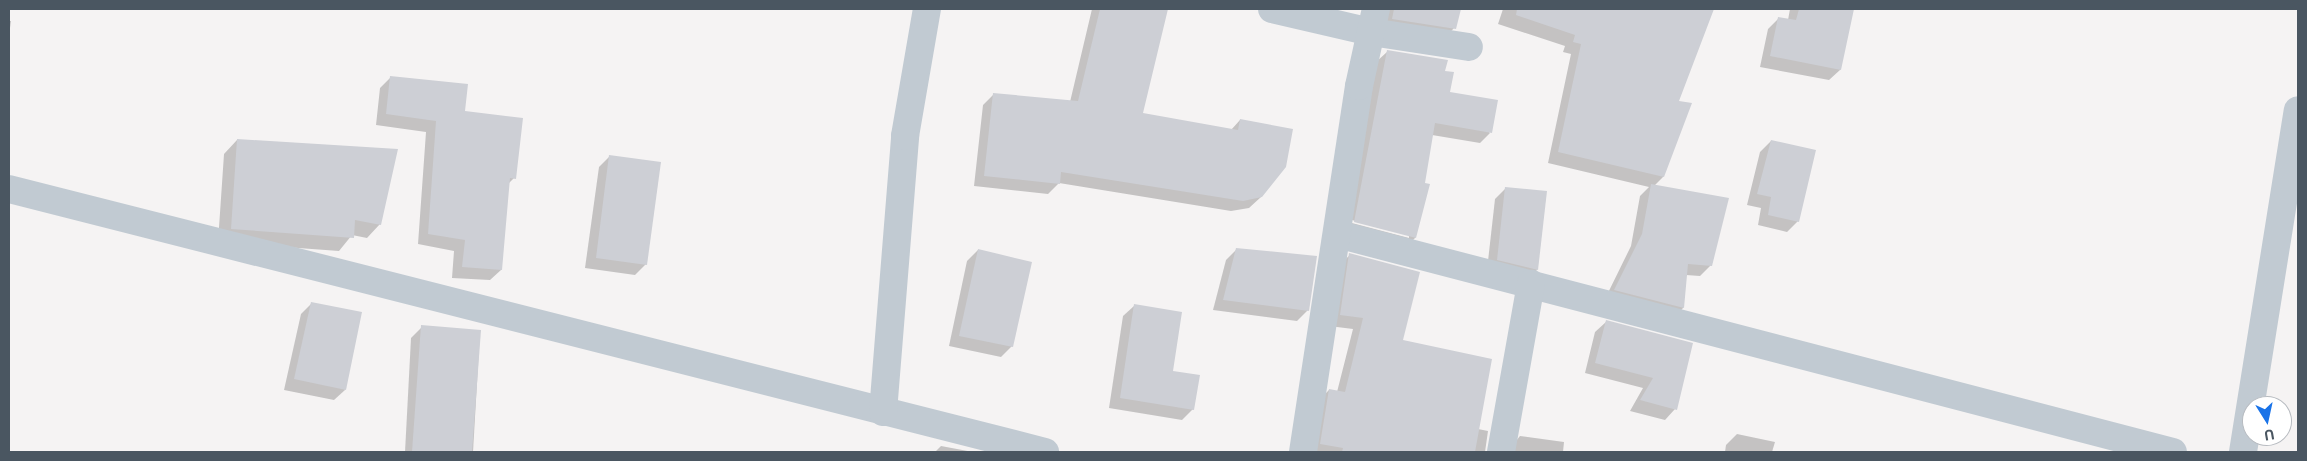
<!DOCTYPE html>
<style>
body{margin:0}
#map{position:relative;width:2307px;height:461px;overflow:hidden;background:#f5f3f3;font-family:"Public Sans",sans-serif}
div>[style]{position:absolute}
.shadow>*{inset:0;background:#0003}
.building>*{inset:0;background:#cdcfd5}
.minor>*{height:28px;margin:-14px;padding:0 14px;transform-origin:14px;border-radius:14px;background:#c1cad2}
span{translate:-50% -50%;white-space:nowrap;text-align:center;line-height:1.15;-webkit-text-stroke:4px #fff;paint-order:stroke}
.frame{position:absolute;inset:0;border:10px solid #4a5661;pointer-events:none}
.north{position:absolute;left:2242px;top:396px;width:50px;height:50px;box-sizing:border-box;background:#fff;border:1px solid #b7bbc0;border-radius:50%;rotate:170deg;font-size:14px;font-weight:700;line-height:20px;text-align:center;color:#4a5661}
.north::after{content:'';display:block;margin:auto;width:18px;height:22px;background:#1a73e8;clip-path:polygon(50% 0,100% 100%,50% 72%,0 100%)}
</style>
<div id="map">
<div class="shadow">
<i style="clip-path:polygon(1092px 9px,1166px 10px,1141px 114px,1231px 130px,1240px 120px,1261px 197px,1249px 208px,1231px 211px,1059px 183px,1048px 194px,974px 186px,983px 105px,994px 94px,1070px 102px)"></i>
<i style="clip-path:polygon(1383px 9px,1460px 9px,1454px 28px,1444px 39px,1382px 30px)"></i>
<i style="clip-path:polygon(1503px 9px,1693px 9px,1710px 15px,1678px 102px,1663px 177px,1654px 186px,1711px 265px,1700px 276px,1686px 275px,1683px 308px,1673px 319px,1604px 301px,1631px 246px,1640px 196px,1649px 187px,1548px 163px,1571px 54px,1563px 52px,1565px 46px,1498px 24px)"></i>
<i style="clip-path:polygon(1790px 9px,1852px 9px,1840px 70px,1829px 80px,1760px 67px,1768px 29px,1779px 18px,1788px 20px)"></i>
<i style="clip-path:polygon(9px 21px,11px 21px,9px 35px)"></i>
<i style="clip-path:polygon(evenodd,1387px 52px,1443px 72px,1449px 93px,1490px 133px,1480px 143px,1432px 135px,1423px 184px,1429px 185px,1415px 238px,1404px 249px,1344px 233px,1376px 62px,1387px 52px,1348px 219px,1409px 235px,1409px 238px,1348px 222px,1348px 219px)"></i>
<i style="clip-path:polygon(391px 77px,463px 113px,514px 178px,508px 184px,501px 270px,490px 280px,452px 278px,454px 251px,418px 244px,426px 132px,376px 125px,380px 88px)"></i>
<i style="clip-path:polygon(237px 140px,380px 224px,367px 238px,352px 235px,339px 251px,218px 242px,224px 154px)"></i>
<i style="clip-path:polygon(1771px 141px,1798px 221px,1787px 232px,1758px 225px,1761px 208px,1747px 205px,1760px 152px)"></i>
<i style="clip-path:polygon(610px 156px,646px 264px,635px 275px,585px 268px,599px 167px)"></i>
<i style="clip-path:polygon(1506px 188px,1537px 270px,1526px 280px,1487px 270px,1495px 199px)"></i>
<i style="clip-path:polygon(1237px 249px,1308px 310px,1297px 321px,1213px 310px,1226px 260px)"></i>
<i style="clip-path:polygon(978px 250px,1012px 346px,1001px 357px,949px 346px,967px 261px)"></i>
<i style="clip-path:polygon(1350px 255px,1401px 341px,1478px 429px,1488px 431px,1485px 452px,1309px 452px,1317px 402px,1329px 390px,1337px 392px,1353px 329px,1329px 326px,1338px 266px)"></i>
<i style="clip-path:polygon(312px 303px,345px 390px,334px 400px,284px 390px,301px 314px)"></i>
<i style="clip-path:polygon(1134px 306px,1193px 409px,1182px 420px,1109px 408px,1123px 316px)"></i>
<i style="clip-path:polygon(1606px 322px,1692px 344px,1675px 409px,1665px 420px,1630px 411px,1643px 388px,1585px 373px,1595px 332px)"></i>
<i style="clip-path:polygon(422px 327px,480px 331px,473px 452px,405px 452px,411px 338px)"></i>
<i style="clip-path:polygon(1737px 434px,1775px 442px,1772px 452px,1725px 452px,1726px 445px)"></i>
<i style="clip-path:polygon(1520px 436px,1564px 442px,1563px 452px,1507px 452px)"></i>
<i style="clip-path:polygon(941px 446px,973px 452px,935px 452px)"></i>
</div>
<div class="building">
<i style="clip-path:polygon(1100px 9px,1168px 9px,1143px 113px,1238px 130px,1240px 119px,1293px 129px,1286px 167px,1262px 197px,1243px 201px,1061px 172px,1060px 184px,984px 176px,993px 93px,1078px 101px)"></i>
<i style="clip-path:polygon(1394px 9px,1461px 9px,1456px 29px,1392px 19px)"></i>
<i style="clip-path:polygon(1517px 9px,1714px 9px,1679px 101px,1692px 103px,1664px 177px,1558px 152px,1581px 44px,1573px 42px,1575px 35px,1516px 15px)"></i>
<i style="clip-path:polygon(1799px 9px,1854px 9px,1841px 70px,1770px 56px,1778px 17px,1796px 20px)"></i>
<i style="clip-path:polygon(1387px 50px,1448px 60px,1445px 71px,1454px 72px,1450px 92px,1498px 100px,1492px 133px,1435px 123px,1425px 183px,1430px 184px,1416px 238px,1354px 222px)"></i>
<i style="clip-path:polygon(390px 76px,468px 84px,465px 111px,523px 118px,516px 179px,510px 178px,502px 270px,462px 267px,465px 240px,428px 234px,436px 121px,386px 114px)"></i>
<i style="clip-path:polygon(237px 139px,398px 149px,381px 225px,355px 220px,354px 238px,231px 229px)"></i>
<i style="clip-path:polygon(1771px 140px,1816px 150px,1799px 222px,1768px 215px,1771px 197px,1757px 194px)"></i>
<i style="clip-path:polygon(609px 155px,661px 162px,647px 265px,596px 258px)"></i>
<i style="clip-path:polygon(1651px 184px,1729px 198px,1712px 266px,1688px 264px,1684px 308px,1614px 290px,1642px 234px)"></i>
<i style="clip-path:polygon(1505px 187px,1547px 191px,1538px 270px,1497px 260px)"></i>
<i style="clip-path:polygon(1236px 248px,1317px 256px,1309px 311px,1223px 300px)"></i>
<i style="clip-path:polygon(978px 249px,1032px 262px,1013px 347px,959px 336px)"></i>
<i style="clip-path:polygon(1349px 253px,1420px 272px,1403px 340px,1492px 359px,1475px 452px,1342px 452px,1343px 448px,1320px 444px,1329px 389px,1345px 392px,1363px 318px,1340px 315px)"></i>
<i style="clip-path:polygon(311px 302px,362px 312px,346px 390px,294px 379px)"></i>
<i style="clip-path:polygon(1134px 304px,1182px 312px,1173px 371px,1200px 375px,1194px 410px,1120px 398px)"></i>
<i style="clip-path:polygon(1606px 320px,1693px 343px,1677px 410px,1640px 400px,1653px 378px,1595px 363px)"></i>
<i style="clip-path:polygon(421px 325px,481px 330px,472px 452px,412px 452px)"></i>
</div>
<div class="minor">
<i style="left:1272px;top:9px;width:102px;rotate:13.1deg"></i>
<i style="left:1371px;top:32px;width:99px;rotate:8.7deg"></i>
<i style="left:9px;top:189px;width:1069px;rotate:14.24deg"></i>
<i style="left:1337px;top:234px;width:864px;rotate:14.62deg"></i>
<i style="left:883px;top:412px;width:277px;rotate:-85.4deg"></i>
<i style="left:905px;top:136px;width:129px;rotate:-80.2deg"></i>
<i style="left:1303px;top:452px;width:370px;rotate:-81.3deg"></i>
<i style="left:1359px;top:86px;width:79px;rotate:-77.6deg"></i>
<i style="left:1501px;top:452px;width:171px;rotate:-79.9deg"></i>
<i style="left:2243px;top:452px;width:346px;rotate:-80.9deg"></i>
</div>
<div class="frame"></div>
<div class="north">U</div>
</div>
